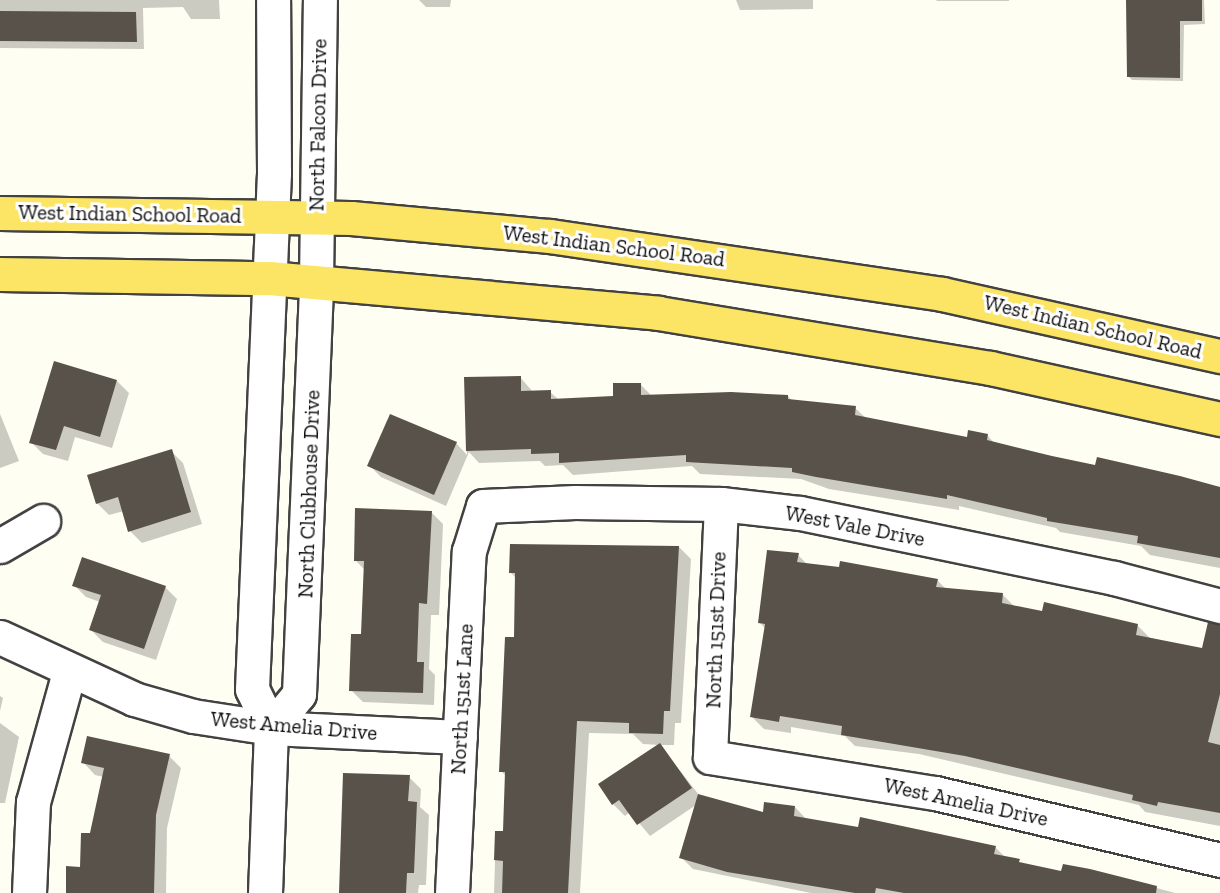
<!DOCTYPE html>
<style>
body{margin:0}
#map{position:relative;width:1220px;height:893px;overflow:hidden;background:#fffef2;font-family:"Zilla Slab",serif}
div>[style]{position:absolute}
.shadow>*{inset:0;background:#0003}
.building>*{inset:0;background:#59524b}
.roads{filter:drop-shadow(2px 0 #424242) drop-shadow(-2px 0 #424242) drop-shadow(0 2px #424242) drop-shadow(0 -2px #424242)}
.minor>*{height:33px;margin:-16.5px;padding:0 16.5px;transform-origin:16.5px;border-radius:16.5px;background:#fff}
.major>*{height:33px;margin:-16.5px;padding:0 16.5px;transform-origin:16.5px;border-radius:16.5px;background:#fce464}
span{translate:-50% -50%;white-space:nowrap;text-align:center;line-height:1.15;-webkit-text-stroke:6px #fff;paint-order:stroke}
.street-label{font-size:21px;color:#0f0f0f}
</style>
<div id="map">
<div class="shadow">
<i style="clip-path:polygon(0 0,219px 0,220px 19px,191px 19px,183px 7px,143px 8px,144px 49px,0 48px)"></i>
<i style="clip-path:polygon(419px 0,451px 0,450px 7px,426px 7px)"></i>
<i style="clip-path:polygon(736px 0,813px 0,813px 9px,740px 10px)"></i>
<i style="clip-path:polygon(936px 0,1009px 0,1009px 1px,937px 1px)"></i>
<i style="clip-path:polygon(1127px 0,1204px 0,1205px 24px,1184px 25px,1183px 81px,1132px 80px,1128px 76px)"></i>
<i style="clip-path:polygon(520px 377px,533px 392px,550px 392px,559px 400px,615px 397px,640px 384px,652px 396px,788px 396px,792px 401px,855px 408px,867px 419px,969px 439px,988px 436px,995px 444px,1051px 458px,1220px 487px,1220px 568px,1150px 555px,1141px 546px,1060px 532px,1056px 528px,959px 506px,959px 510px,829px 489px,801px 479px,700px 474px,692px 466px,573px 475px,563px 465px,545px 466px,540px 461px,479px 463px,469px 452px,446px 506px,381px 477px,369px 465px,456px 443px,467px 455px,466px 379px)"></i>
<i style="clip-path:polygon(117px 381px,129px 393px,112px 448px,75px 437px,68px 461px,43px 454px,31px 442px)"></i>
<i style="clip-path:polygon(0 414px,19px 461px,0 468px)"></i>
<i style="clip-path:polygon(171px 451px,183px 463px,202px 524px,142px 543px,130px 531px,124px 511px,109px 515px,97px 503px)"></i>
<i style="clip-path:polygon(431px 512px,443px 524px,439px 615px,431px 615px,429px 669px,435px 675px,434px 705px,363px 702px,351px 690px,363px 636px,365px 570px,355px 560px)"></i>
<i style="clip-path:polygon(679px 547px,691px 559px,681px 723px,675px 723px,674px 745px,660px 745px,699px 795px,764px 814px,795px 807px,807px 820px,995px 847px,1006px 858px,1023px 865px,1062px 872px,1090px 870px,1175px 893px,811px 893px,693px 869px,681px 857px,696px 805px,650px 836px,630px 812px,625px 816px,613px 804px,659px 745px,643px 744px,633px 734px,589px 733px,580px 893px,494px 893px,496px 832px,505px 832px,507px 777px,501px 771px,515px 639px,517px 579px,510px 572px)"></i>
<i style="clip-path:polygon(798px 555px,808px 565px,937px 580px,947px 590px,1003px 595px,1015px 607px,1138px 626px,1150px 638px,1203px 650px,1220px 647px,1220px 826px,1145px 812px,1139px 805px,919px 754px,855px 746px,845px 736px,791px 727px,791px 733px,764px 729px,752px 717px,765px 628px,760px 623px)"></i>
<i style="clip-path:polygon(74px 585px,165px 587px,177px 599px,156px 660px,103px 642px,91px 630px,100px 602px,86px 597px)"></i>
<i style="clip-path:polygon(0 696px,3px 698px,0 711px)"></i>
<i style="clip-path:polygon(0 723px,19px 737px,5px 803px,0 803px)"></i>
<i style="clip-path:polygon(169px 756px,181px 768px,167px 828px,166px 893px,67px 893px,82px 868px,104px 777px,95px 775px,83px 762px)"></i>
<i style="clip-path:polygon(409px 777px,421px 789px,420px 807px,429px 815px,426px 885px,419px 885px,418px 893px,342px 893px)"></i>
</div>
<div class="building">
<i style="clip-path:polygon(1126px 0,1202px 0,1202px 21px,1180px 21px,1180px 78px,1127px 77px)"></i>
<i style="clip-path:polygon(0 11px,136px 12px,137px 42px,0 41px)"></i>
<i style="clip-path:polygon(54px 361px,117px 380px,100px 437px,64px 426px,56px 450px,29px 443px)"></i>
<i style="clip-path:polygon(521px 376px,521px 391px,551px 390px,551px 399px,613px 396px,613px 383px,641px 383px,641px 395px,731px 392px,788px 395px,788px 399px,856px 406px,855px 415px,967px 437px,968px 430px,988px 434px,987px 440px,1052px 456px,1095px 465px,1097px 457px,1180px 476px,1220px 487px,1220px 558px,1137px 543px,1138px 536px,1047px 521px,1047px 518px,947px 495px,947px 499px,816px 477px,792px 472px,792px 468px,686px 462px,686px 455px,559px 463px,559px 453px,531px 454px,531px 449px,466px 451px,464px 377px)"></i>
<i style="clip-path:polygon(390px 414px,457px 442px,434px 495px,367px 466px)"></i>
<i style="clip-path:polygon(172px 449px,191px 512px,128px 532px,118px 497px,96px 504px,87px 475px)"></i>
<i style="clip-path:polygon(355px 508px,432px 511px,427px 604px,419px 603px,417px 662px,424px 662px,423px 693px,349px 691px,351px 634px,361px 634px,364px 561px,354px 561px)"></i>
<i style="clip-path:polygon(510px 544px,679px 546px,670px 711px,664px 711px,663px 734px,629px 733px,629px 723px,577px 721px,568px 893px,502px 893px,503px 861px,494px 860px,495px 831px,503px 831px,505px 772px,499px 772px,505px 637px,514px 637px,515px 573px,509px 573px)"></i>
<i style="clip-path:polygon(767px 550px,799px 553px,797px 562px,839px 567px,840px 561px,938px 579px,936px 587px,1003px 593px,1002px 603px,1042px 611px,1044px 602px,1138px 624px,1136px 635px,1202px 648px,1208px 622px,1220px 624px,1220px 694px,1208px 742px,1220px 745px,1220px 813px,1158px 802px,1157px 806px,1132px 800px,1133px 795px,965px 756px,841px 735px,842px 726px,780px 716px,779px 722px,750px 717px,765px 624px,758px 623px)"></i>
<i style="clip-path:polygon(82px 557px,166px 586px,144px 649px,89px 630px,101px 595px,72px 586px)"></i>
<i style="clip-path:polygon(87px 736px,170px 754px,156px 815px,154px 893px,66px 893px,66px 866px,80px 867px,81px 833px,90px 833px,104px 768px,81px 763px)"></i>
<i style="clip-path:polygon(660px 743px,692px 788px,637px 825px,619px 800px,612px 805px,598px 784px)"></i>
<i style="clip-path:polygon(343px 773px,410px 775px,408px 801px,417px 802px,414px 873px,407px 873px,406px 893px,339px 893px)"></i>
<i style="clip-path:polygon(698px 794px,763px 812px,764px 802px,795px 806px,794px 816px,858px 827px,860px 817px,996px 846px,994px 854px,1020px 859px,1019px 862px,1061px 871px,1063px 864px,1090px 869px,1157px 886px,1156px 893px,904px 893px,876px 888px,875px 893px,855px 893px,727px 872px,679px 858px)"></i>
</div>
<div class="roads">
<div class="minor">
<i style="left:721px;top:504px;width:253px;rotate:92.5deg"></i>
<i style="left:710px;top:757px;width:228px;rotate:9.1deg"></i>
<i style="left:935px;top:793px;width:293px;rotate:13.2deg"></i>
<i style="left:0;top:546px;width:50px;rotate:-30.2deg"></i>
<i style="left:0;top:637px;width:148px;rotate:24.8deg"></i>
<i style="left:134px;top:699px;width:61px;rotate:16.1deg"></i>
<i style="left:193px;top:716px;width:79px;rotate:8.7deg"></i>
<i style="left:271px;top:728px;width:189px;rotate:2.7deg"></i>
<i style="left:271px;top:728px;width:44px;rotate:-50.5deg"></i>
<i style="left:299px;top:694px;width:413px;rotate:-87.6deg"></i>
<i style="left:316px;top:281px;width:281px;rotate:-89.2deg"></i>
<i style="left:29px;top:893px;width:91px;rotate:-87.5deg"></i>
<i style="left:33px;top:802px;width:135px;rotate:-74.5deg"></i>
<i style="left:265px;top:893px;width:165px;rotate:-87.9deg"></i>
<i style="left:271px;top:728px;width:43px;rotate:-116deg"></i>
<i style="left:252px;top:689px;width:516px;rotate:-87.56deg"></i>
<i style="left:274px;top:173px;width:173px;rotate:-90.3deg"></i>
<i style="left:452px;top:893px;width:342px;rotate:-87.2deg"></i>
<i style="left:469px;top:551px;width:47px;rotate:-72.7deg"></i>
<i style="left:483px;top:506px;width:92px;rotate:-2.5deg"></i>
<i style="left:575px;top:502px;width:146px;rotate:0.8deg"></i>
<i style="left:721px;top:504px;width:80px;rotate:6.5deg"></i>
<i style="left:800px;top:513px;width:321px;rotate:11.7deg"></i>
<i style="left:1114px;top:578px;width:110px;rotate:14.8deg"></i>
</div>
<div class="major">
<i style="left:0;top:213px;width:351px;rotate:0.8deg"></i>
<i style="left:351px;top:218px;width:200px;rotate:5.2deg"></i>
<i style="left:550px;top:236px;width:396px;rotate:8.4deg"></i>
<i style="left:942px;top:294px;width:285px;rotate:12.6deg"></i>
<i style="left:0;top:274px;width:269px;rotate:0.9deg"></i>
<i style="left:269px;top:278px;width:391px;rotate:5.1deg"></i>
<i style="left:658px;top:313px;width:337px;rotate:9.4deg"></i>
<i style="left:990px;top:368px;width:236px;rotate:12.5deg"></i>
</div>
</div>
<div class="street-label">
<span style="left:318px;top:125px;rotate:-89deg">North Falcon Drive</span>
<span style="left:130px;top:214px;rotate:1deg">West Indian School Road</span>
<span style="left:614px;top:246px;rotate:7deg">West Indian School Road</span>
<span style="left:1093px;top:327px;rotate:13deg">West Indian School Road</span>
<span style="left:309px;top:494px;rotate:-88deg">North Clubhouse Drive</span>
<span style="left:855px;top:526px;rotate:11deg">West Vale Drive</span>
<span style="left:716px;top:630px;rotate:-88deg">North 151st Drive</span>
<span style="left:462px;top:699px;rotate:-87deg">North 151st Lane</span>
<span style="left:294px;top:726px;rotate:5deg">West Amelia Drive</span>
<span style="left:966px;top:802px;rotate:12deg">West Amelia Drive</span>
</div>
</div>
